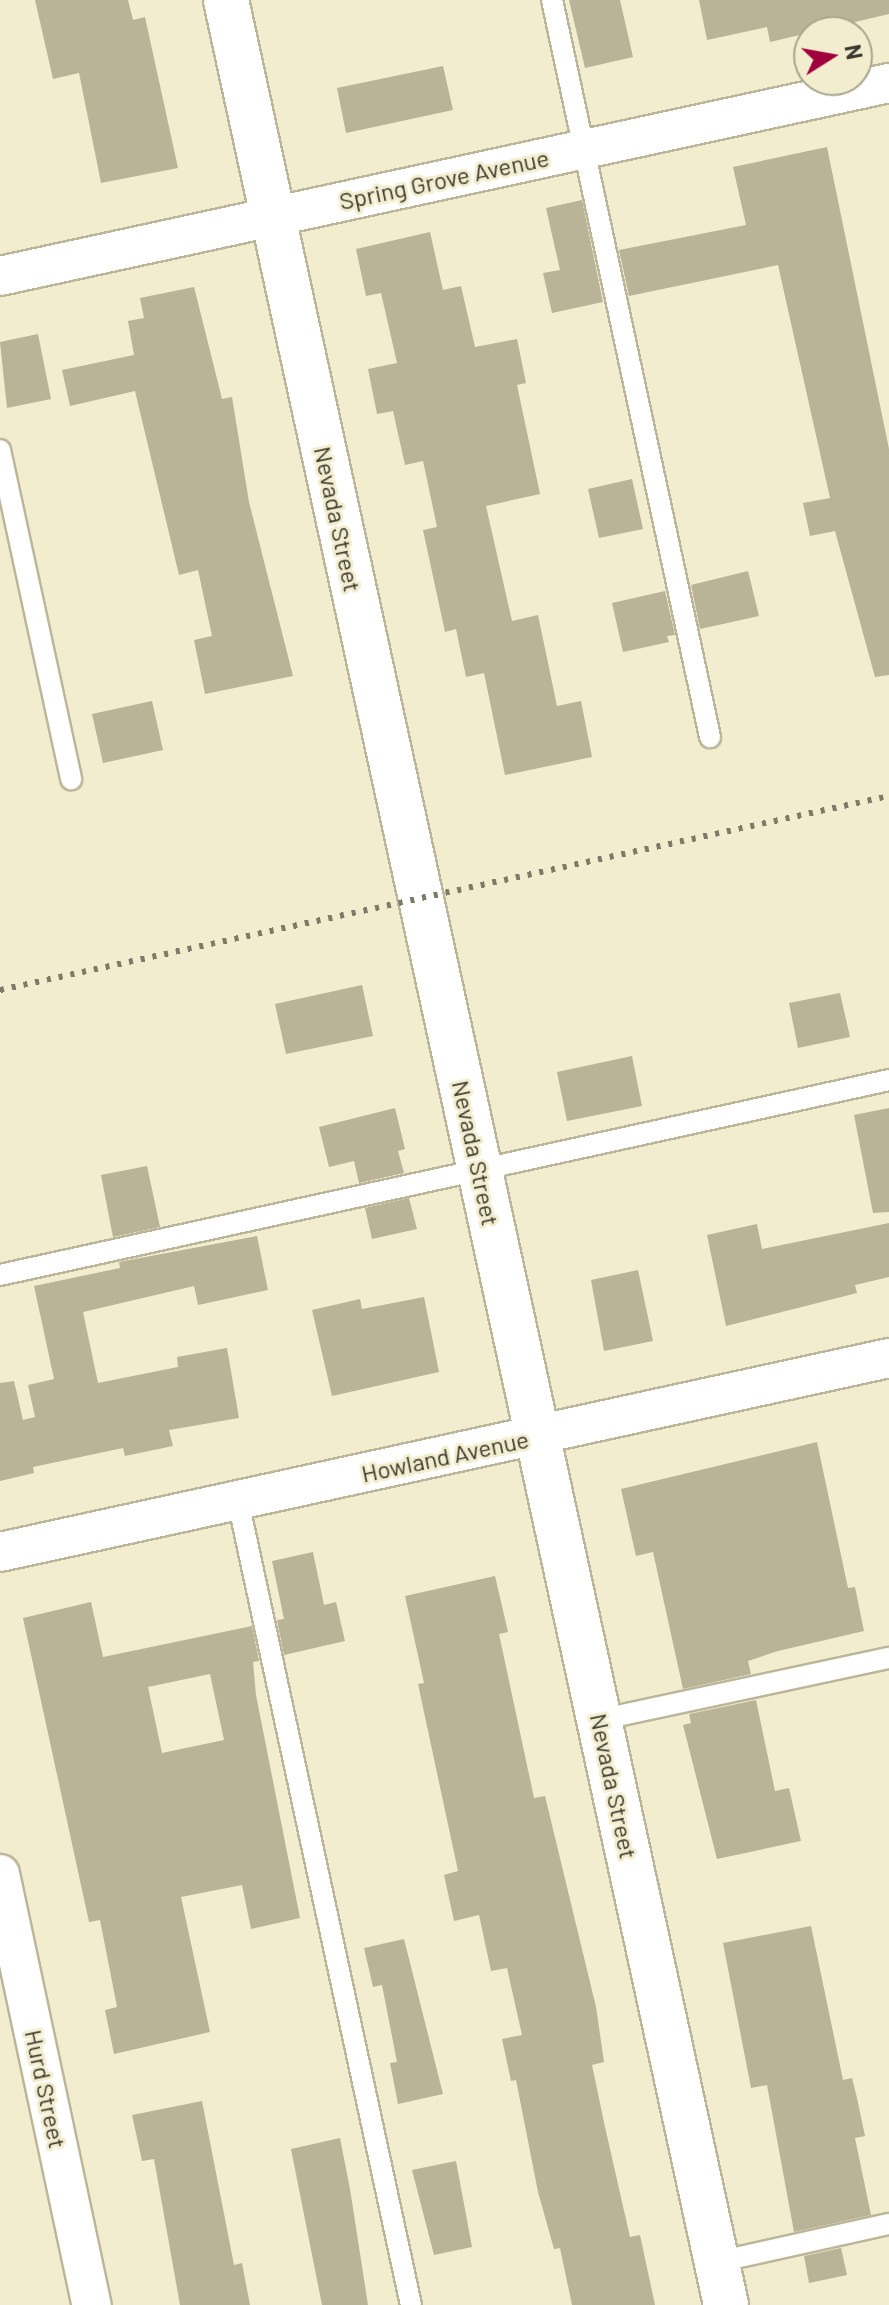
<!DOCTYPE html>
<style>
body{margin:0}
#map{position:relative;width:889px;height:2305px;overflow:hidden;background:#f3edcf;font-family:Barlow,sans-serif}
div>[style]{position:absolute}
.building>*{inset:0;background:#b9b397}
.roads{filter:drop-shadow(2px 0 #bbb699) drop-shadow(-2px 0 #bbb699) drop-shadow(0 2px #bbb699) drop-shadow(0 -2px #bbb699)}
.service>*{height:20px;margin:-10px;padding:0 10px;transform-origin:10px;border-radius:10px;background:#fff}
.minor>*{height:38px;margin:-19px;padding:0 19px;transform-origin:19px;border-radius:19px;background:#fff}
.tertiary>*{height:44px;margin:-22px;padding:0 22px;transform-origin:22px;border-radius:22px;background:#fff}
.rail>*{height:6px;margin-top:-3px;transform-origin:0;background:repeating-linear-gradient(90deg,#7e7a68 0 4px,transparent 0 12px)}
span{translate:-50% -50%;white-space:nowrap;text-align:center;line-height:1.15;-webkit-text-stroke:6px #f3edcf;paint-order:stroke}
.street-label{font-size:24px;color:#3d3a2f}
.north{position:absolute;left:793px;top:16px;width:80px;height:80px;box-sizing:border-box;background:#f3edcf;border:2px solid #aaa58f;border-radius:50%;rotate:79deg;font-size:22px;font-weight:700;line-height:32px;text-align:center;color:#3d3a2f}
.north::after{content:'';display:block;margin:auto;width:28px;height:36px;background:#a0013d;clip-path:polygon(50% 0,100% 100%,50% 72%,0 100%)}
</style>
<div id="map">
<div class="building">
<i style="clip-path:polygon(35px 0,128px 0,133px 20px,145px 17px,178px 168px,101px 183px,79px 73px,53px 79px)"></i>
<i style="clip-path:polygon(569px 0,620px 0,633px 57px,585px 68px)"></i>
<i style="clip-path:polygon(699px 0,889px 0,889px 14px,770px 42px,767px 27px,707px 40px)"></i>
<i style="clip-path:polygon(443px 66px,453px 110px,346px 133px,337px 88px)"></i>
<i style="clip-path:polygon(827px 147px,889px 449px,889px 675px,875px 677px,835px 531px,810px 536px,803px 503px,830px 498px,778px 265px,629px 296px,619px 250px,746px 225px,733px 167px)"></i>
<i style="clip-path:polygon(582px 200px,603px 302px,552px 313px,543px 273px,560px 270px,546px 208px)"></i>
<i style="clip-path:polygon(430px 232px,443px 290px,461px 286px,475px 347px,517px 339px,526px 383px,517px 385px,540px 494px,486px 506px,512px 621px,538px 615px,557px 706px,581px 701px,592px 757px,505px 775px,484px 673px,466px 677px,456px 629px,445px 632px,423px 530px,437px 527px,423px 461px,405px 465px,393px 411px,377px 414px,368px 369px,397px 363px,381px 293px,366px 296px,356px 249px)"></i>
<i style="clip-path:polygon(194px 287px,222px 399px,232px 397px,249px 502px,293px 676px,205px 694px,194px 640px,212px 636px,198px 570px,179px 575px,135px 391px,70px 406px,62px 370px,134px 355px,128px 321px,144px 318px,140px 298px)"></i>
<i style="clip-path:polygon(38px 334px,51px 399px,7px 408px,0 342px)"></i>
<i style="clip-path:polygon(632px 479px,643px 529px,599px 538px,588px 489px)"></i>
<i style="clip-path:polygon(748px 571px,759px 616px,700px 629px,691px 585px)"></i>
<i style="clip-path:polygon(665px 591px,675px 635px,667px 636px,669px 642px,623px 652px,612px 603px)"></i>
<i style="clip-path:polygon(152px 701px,163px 750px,103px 763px,92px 714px)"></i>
<i style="clip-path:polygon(362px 985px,373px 1036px,286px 1054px,275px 1004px)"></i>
<i style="clip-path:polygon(840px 993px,850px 1037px,798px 1048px,789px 1003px)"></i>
<i style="clip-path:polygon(632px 1056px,642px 1106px,567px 1121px,557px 1072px)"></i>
<i style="clip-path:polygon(395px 1108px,405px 1149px,398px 1151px,404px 1173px,359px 1183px,354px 1161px,329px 1167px,319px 1127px)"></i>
<i style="clip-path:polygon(889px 1108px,889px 1212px,873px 1213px,854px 1115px)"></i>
<i style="clip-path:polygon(147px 1166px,160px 1227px,113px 1237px,101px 1175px)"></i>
<i style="clip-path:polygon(409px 1198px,417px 1229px,372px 1239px,365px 1208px)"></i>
<i style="clip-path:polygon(889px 1223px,889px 1277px,855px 1285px,857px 1293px,726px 1326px,707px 1235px,757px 1224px,762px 1249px)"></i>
<i style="clip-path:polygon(257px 1236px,268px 1290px,198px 1305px,194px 1286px,83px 1312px,98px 1383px,178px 1367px,177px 1357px,227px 1348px,239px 1418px,169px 1430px,173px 1446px,125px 1456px,123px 1448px,33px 1467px,34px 1473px,0 1481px,0 1383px,14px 1381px,23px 1420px,35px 1417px,28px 1385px,54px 1379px,34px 1286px,120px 1268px,119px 1262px)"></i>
<i style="clip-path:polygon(638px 1270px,653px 1341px,604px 1351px,591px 1280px)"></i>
<i style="clip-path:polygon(424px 1297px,439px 1372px,332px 1396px,312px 1310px,360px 1299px,362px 1309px)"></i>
<i style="clip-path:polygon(817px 1442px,848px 1588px,855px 1587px,864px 1631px,778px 1651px,748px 1661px,751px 1674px,683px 1689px,653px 1552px,636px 1556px,621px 1489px)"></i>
<i style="clip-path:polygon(313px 1552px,324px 1605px,336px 1602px,345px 1641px,284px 1655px,277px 1620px,284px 1619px,272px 1561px)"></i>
<i style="clip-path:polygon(495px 1576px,508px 1632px,499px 1634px,534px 1798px,545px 1796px,596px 2007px,604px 2062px,592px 2065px,605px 2127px,630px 2237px,640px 2235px,655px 2305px,572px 2305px,560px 2248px,554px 2249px,538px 2192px,516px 2080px,511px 2081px,502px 2039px,522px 2035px,507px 1968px,491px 1971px,479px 1915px,454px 1921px,444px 1875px,458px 1871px,418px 1684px,424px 1683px,405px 1596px)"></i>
<i style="clip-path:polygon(evenodd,91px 1602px,103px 1657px,252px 1626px,259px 1661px,253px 1662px,256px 1695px,300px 1918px,251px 1929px,242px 1885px,181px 1897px,210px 2032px,114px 2054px,105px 2010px,117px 2007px,100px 1920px,89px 1922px,23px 1618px,91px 1602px,210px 1674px,224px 1740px,162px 1753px,148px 1687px,210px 1674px)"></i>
<i style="clip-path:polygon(756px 1700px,775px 1791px,789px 1788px,801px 1841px,717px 1859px,683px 1725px,691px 1723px,689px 1714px)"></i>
<i style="clip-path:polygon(811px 1926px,843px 2080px,852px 2078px,857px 2098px,865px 2136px,855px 2138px,871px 2215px,794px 2232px,767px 2085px,751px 2088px,723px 1943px)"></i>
<i style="clip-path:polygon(404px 1939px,443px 2094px,398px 2104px,390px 2063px,397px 2062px,382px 1985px,373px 1987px,364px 1948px)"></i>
<i style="clip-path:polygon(202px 2101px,234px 2265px,242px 2263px,250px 2305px,180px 2305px,154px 2159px,142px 2161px,132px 2115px)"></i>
<i style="clip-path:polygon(340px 2138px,350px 2189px,368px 2305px,322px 2305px,291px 2149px)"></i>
<i style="clip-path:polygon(456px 2161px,472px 2247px,434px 2255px,412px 2170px)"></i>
<i style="clip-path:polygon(841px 2248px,847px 2275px,809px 2283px,804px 2256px)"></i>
</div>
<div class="roads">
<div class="service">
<i style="left:552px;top:0;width:754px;rotate:77.9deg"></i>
<i style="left:0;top:450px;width:337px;rotate:77.8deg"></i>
<i style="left:0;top:1275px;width:910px;rotate:-12.37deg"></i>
<i style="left:238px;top:1501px;width:822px;rotate:77.86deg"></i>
<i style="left:599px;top:1720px;width:297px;rotate:-12.1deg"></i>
<i style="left:717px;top:2262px;width:176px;rotate:-12.5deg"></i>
</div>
<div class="minor">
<i style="left:0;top:276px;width:910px;rotate:-12.25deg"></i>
<i style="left:0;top:1552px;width:910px;rotate:-12.31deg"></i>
<i style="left:0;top:1874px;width:441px;rotate:78deg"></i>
</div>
<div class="tertiary">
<i style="left:226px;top:0;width:2359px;rotate:77.76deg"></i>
</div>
</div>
<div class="rail">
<i style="left:0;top:990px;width:910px;rotate:-12.31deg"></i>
</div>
<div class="street-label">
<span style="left:444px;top:179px;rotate:-12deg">Spring Grove Avenue</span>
<span style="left:338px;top:519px;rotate:78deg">Nevada Street</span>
<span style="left:476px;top:1153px;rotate:78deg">Nevada Street</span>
<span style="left:445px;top:1456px;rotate:-12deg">Howland Avenue</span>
<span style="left:614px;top:1786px;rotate:78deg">Nevada Street</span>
<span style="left:46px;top:2089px;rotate:78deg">Hurd Street</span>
</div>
<div class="north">N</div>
</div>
